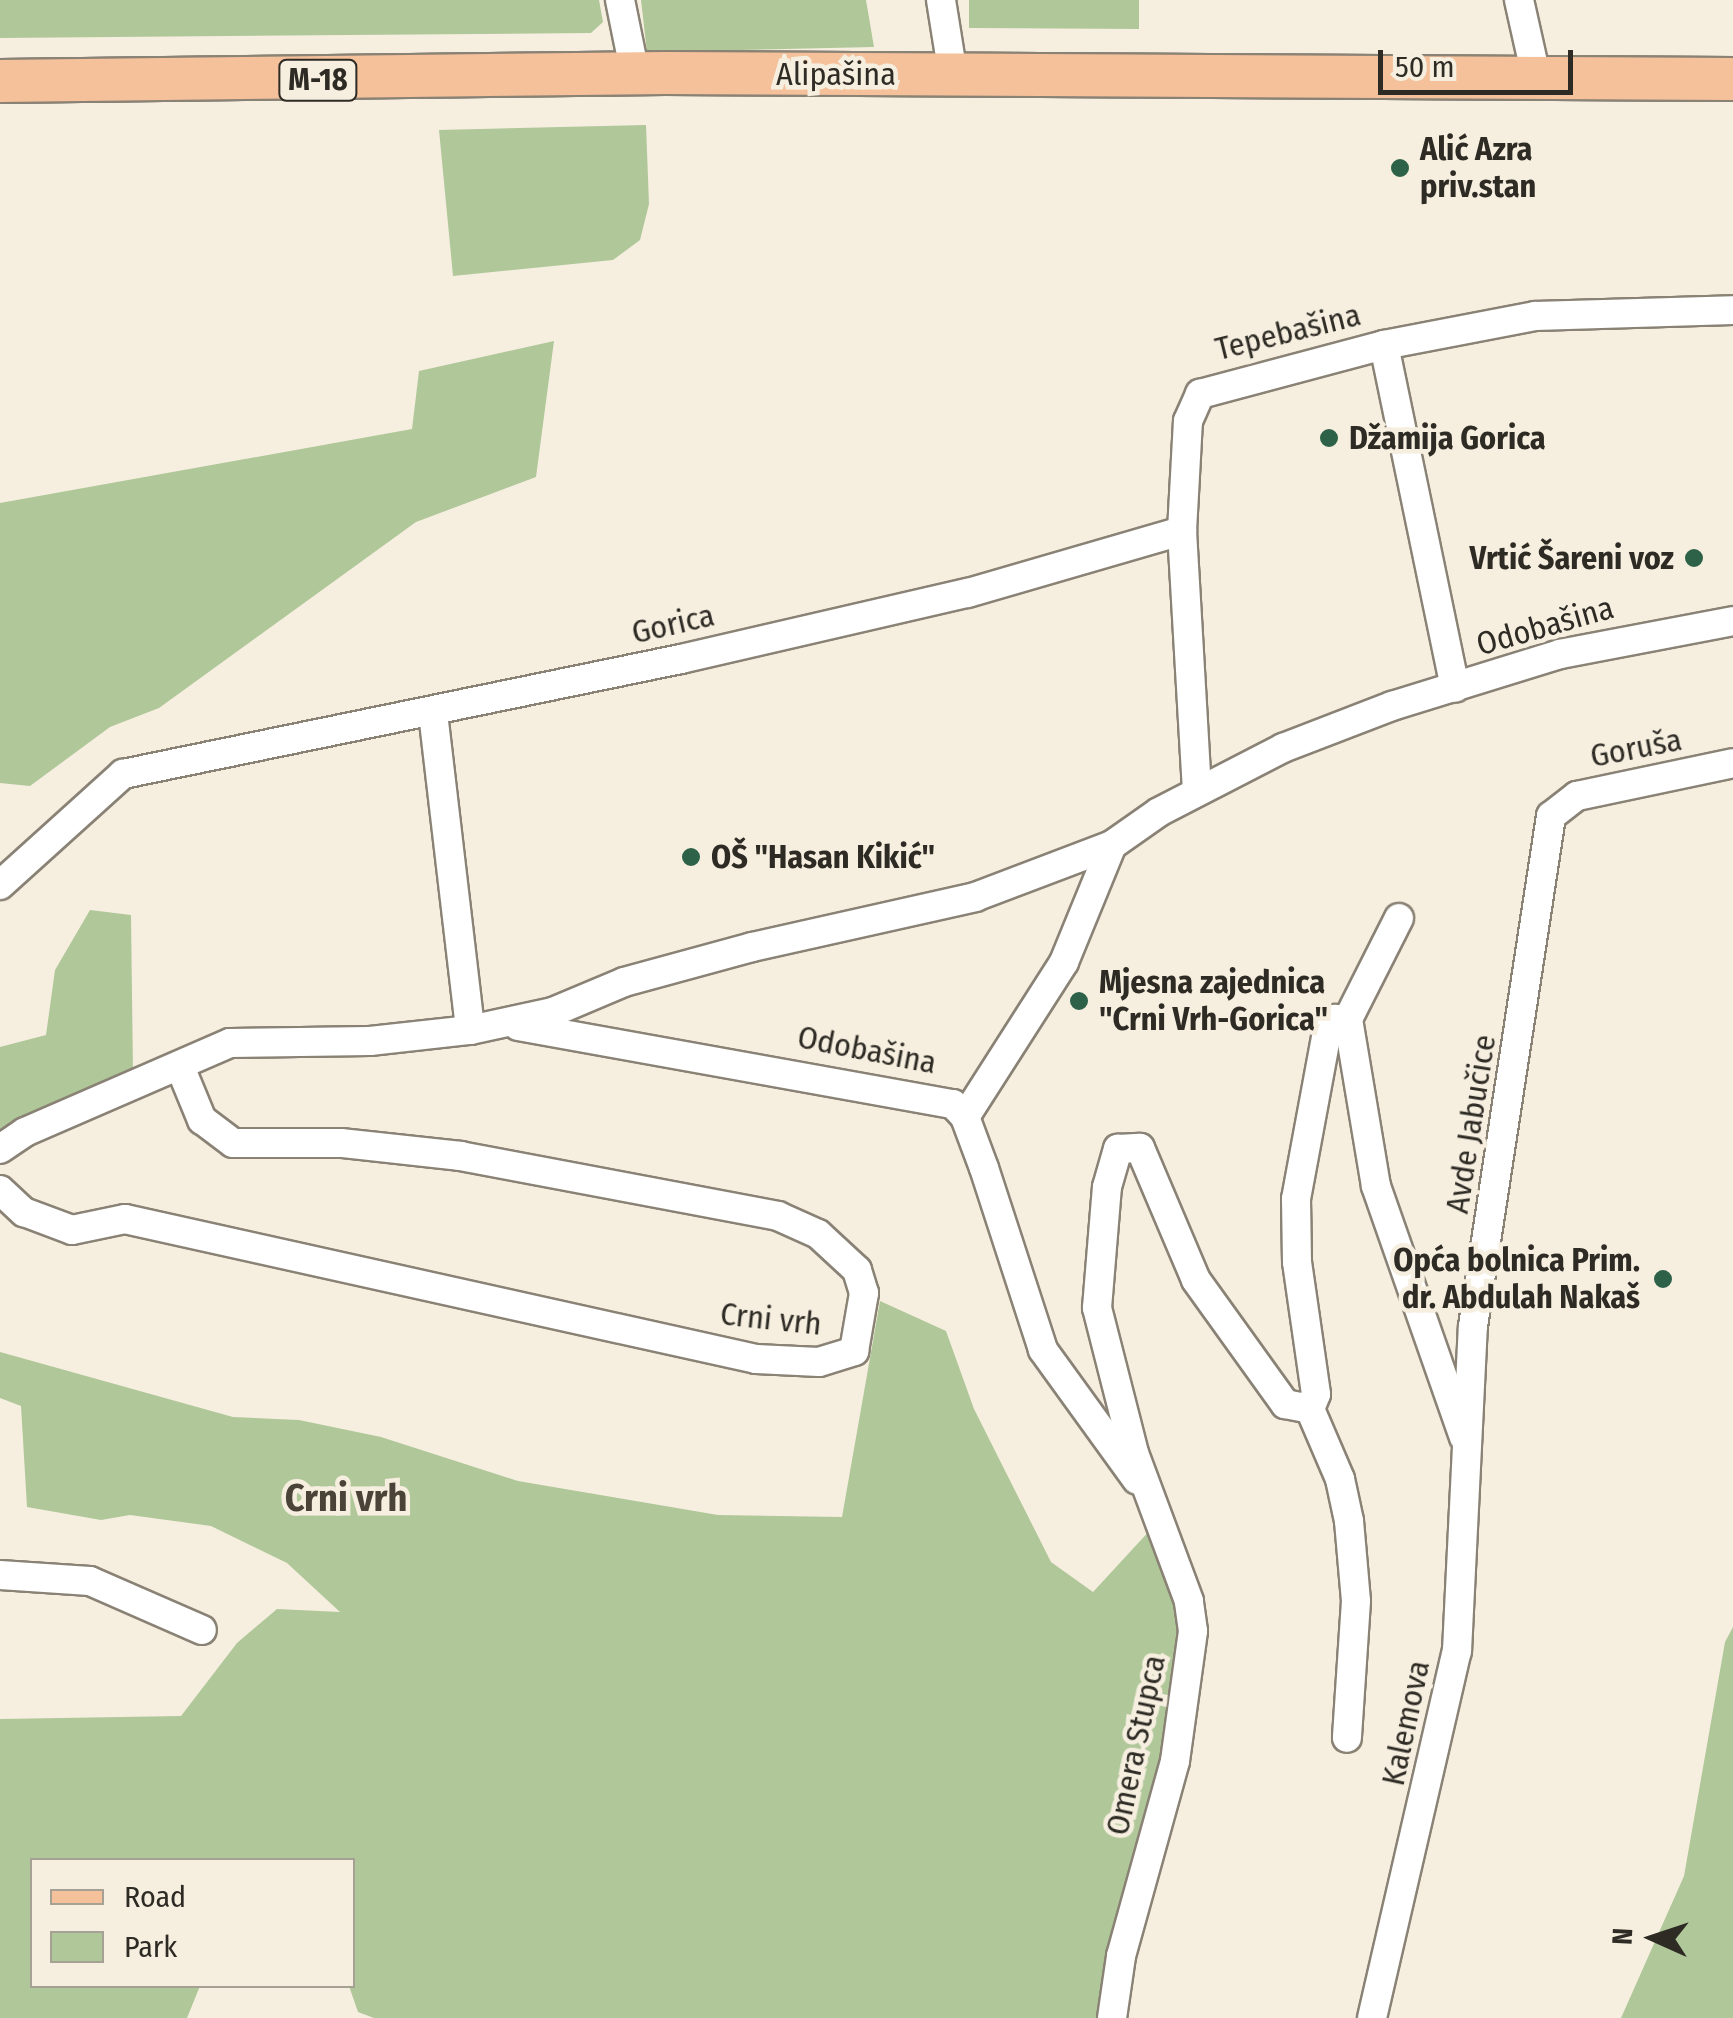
<!DOCTYPE html>
<meta charset="utf-8">
<style>
body{margin:0}
#map{position:relative;width:1733px;height:2018px;overflow:hidden;background:#f6efe0;font-family:"Fira Sans Condensed",sans-serif}
div>[style]{position:absolute}
.green>*{inset:0;background:#b0c799}
.roads{filter:drop-shadow(2px 0 #898275) drop-shadow(-2px 0 #898275) drop-shadow(0 2px #898275) drop-shadow(0 -2px #898275)}
.street>*{height:28px;margin:-14px;padding:0 14px;transform-origin:14px;border-radius:14px;background:#fff}
.primary>*{height:42px;margin:-21px;padding:0 21px;transform-origin:21px;border-radius:21px;background:#f5c19b}
.dots>*{width:28px;height:28px;translate:-50% -50%;box-sizing:border-box;border:5px solid #f6efe0;border-radius:50%}
span{translate:-50% -50%;white-space:nowrap;text-align:center;line-height:1.15;-webkit-text-stroke:9px #f6efe0;paint-order:stroke}
.shield-label span{padding:2px 8px;background:#f6efe0;border:2px solid;border-radius:8px;-webkit-text-stroke-width:0}
.shield-label{font-size:30px;color:#2e2b25;font-weight:700}
.street-label{font-size:32px;color:#2e2b25}
.poi-label{font-size:32px;color:#2e2b25;font-weight:700}
.left{translate:0 -50%;text-align:left}
.right{translate:-100% -50%;text-align:right}
.quarter-label{font-size:38px;color:#4a4438;font-weight:700}
.legend{position:absolute;left:30px;top:1858px;width:325px;height:130px;box-sizing:border-box;background:#f6efe0;border:2px solid #a6a195;margin:0;padding:12px 18px;list-style:none;font-size:30px;color:#2e2b25}
.legend li{display:flex;align-items:center;gap:20px;height:50px}
.legend b{width:50px;border:2px solid #a6a195}
.north{position:absolute;left:1603px;top:1888px;width:100px;height:100px;-webkit-text-stroke:8px #f6efe0;paint-order:stroke;rotate:273deg;font-size:28px;font-weight:700;line-height:40px;text-align:center;color:#2e2b25}
.north::after{content:'';display:block;margin:auto;width:35px;height:45px;background:#2e2b25;clip-path:polygon(50% 0,100% 100%,50% 72%,0 100%)}
.scale{position:absolute;left:1378px;top:50px;width:195px;height:45px;box-sizing:border-box;border:5px solid #2e2b25;border-top:0;padding-left:12px;font-size:30px;line-height:35px;white-space:nowrap;color:#2e2b25;-webkit-text-stroke:8px #f6efe0;paint-order:stroke}
</style>
<div id="map">
<div class="green">
<i style="clip-path:polygon(0 0,599px 0,603px 22px,591px 33px,0 38px)"></i>
<i style="clip-path:polygon(641px 0,866px 0,874px 47px,647px 52px)"></i>
<i style="clip-path:polygon(969px 0,1139px 0,1139px 29px,969px 28px)"></i>
<i style="clip-path:polygon(646px 125px,649px 204px,640px 240px,613px 260px,453px 276px,439px 130px)"></i>
<i style="clip-path:polygon(554px 341px,536px 477px,416px 522px,159px 708px,110px 727px,30px 786px,0 783px,0 503px,412px 429px,419px 371px)"></i>
<i style="clip-path:polygon(90px 910px,131px 915px,133px 1072px,0 1132px,0 1047px,46px 1035px,55px 970px)"></i>
<i style="clip-path:polygon(880px 1301px,946px 1331px,974px 1409px,1051px 1562px,1093px 1592px,1153px 1527px,1189px 1645px,1101px 2018px,374px 2018px,358px 2012px,349px 1986px,352px 1860px,32px 1860px,32px 1986px,200px 1986px,187px 2018px,0 2018px,0 1719px,181px 1716px,237px 1643px,277px 1609px,340px 1612px,287px 1563px,211px 1526px,130px 1515px,101px 1520px,27px 1507px,21px 1406px,0 1398px,0 1352px,233px 1417px,299px 1420px,381px 1437px,518px 1481px,718px 1515px,842px 1517px)"></i>
<i style="clip-path:polygon(1733px 1627px,1733px 2018px,1621px 2018px,1684px 1876px,1725px 1642px)"></i>
</div>
<div class="roads">
<div class="street">
<i style="left:620px;top:0;width:76px;rotate:78.5deg"></i>
<i style="left:941px;top:0;width:76px;rotate:80.9deg"></i>
<i style="left:1519px;top:0;width:78px;rotate:77.4deg"></i>
<i style="left:1384px;top:345px;width:350px;rotate:78.3deg"></i>
<i style="left:433px;top:713px;width:319px;rotate:83.3deg"></i>
<i style="left:1197px;top:791px;width:260px;rotate:-93.3deg"></i>
<i style="left:1182px;top:531px;width:110px;rotate:-86.9deg"></i>
<i style="left:1188px;top:421px;width:30px;rotate:-66deg"></i>
<i style="left:1200px;top:394px;width:190px;rotate:-14.9deg"></i>
<i style="left:1384px;top:345px;width:154px;rotate:-10.9deg"></i>
<i style="left:1535px;top:316px;width:198px;rotate:-1.7deg"></i>
<i style="left:0;top:885px;width:166px;rotate:-42.1deg"></i>
<i style="left:123px;top:774px;width:570px;rotate:-11.65deg"></i>
<i style="left:681px;top:659px;width:294px;rotate:-13deg"></i>
<i style="left:968px;top:593px;width:223px;rotate:-16.2deg"></i>
<i style="left:1348px;top:1019px;width:113px;rotate:-63.2deg"></i>
<i style="left:518px;top:1026px;width:442px;rotate:10.2deg"></i>
<i style="left:953px;top:1104px;width:18px;rotate:47deg"></i>
<i style="left:965px;top:1117px;width:54px;rotate:69.6deg"></i>
<i style="left:984px;top:1168px;width:191px;rotate:72deg"></i>
<i style="left:1043px;top:1350px;width:160px;rotate:54.1deg"></i>
<i style="left:965px;top:1117px;width:184px;rotate:-57.4deg"></i>
<i style="left:1064px;top:962px;width:126px;rotate:-67.7deg"></i>
<i style="left:0;top:1149px;width:30px;rotate:-34deg"></i>
<i style="left:25px;top:1132px;width:223px;rotate:-23.5deg"></i>
<i style="left:230px;top:1043px;width:140px;rotate:-0.8deg"></i>
<i style="left:370px;top:1041px;width:101px;rotate:-6.3deg"></i>
<i style="left:470px;top:1030px;width:85px;rotate:-12.2deg"></i>
<i style="left:553px;top:1012px;width:77px;rotate:-22.9deg"></i>
<i style="left:624px;top:982px;width:133px;rotate:-15.3deg"></i>
<i style="left:752px;top:947px;width:229px;rotate:-12.6deg"></i>
<i style="left:975px;top:897px;width:147px;rotate:-20.8deg"></i>
<i style="left:1112px;top:845px;width:57px;rotate:-35.1deg"></i>
<i style="left:1159px;top:812px;width:140px;rotate:-27.3deg"></i>
<i style="left:1283px;top:748px;width:117px;rotate:-21.1deg"></i>
<i style="left:1392px;top:706px;width:176px;rotate:-17.2deg"></i>
<i style="left:1560px;top:654px;width:176px;rotate:-10.8deg"></i>
<i style="left:0;top:1190px;width:33px;rotate:43deg"></i>
<i style="left:24px;top:1212px;width:51px;rotate:20.6deg"></i>
<i style="left:72px;top:1230px;width:54px;rotate:-11.7deg"></i>
<i style="left:125px;top:1219px;width:646px;rotate:12.51deg"></i>
<i style="left:756px;top:1359px;width:63px;rotate:2.7deg"></i>
<i style="left:819px;top:1362px;width:37px;rotate:-17deg"></i>
<i style="left:854px;top:1351px;width:59px;rotate:-80.2deg"></i>
<i style="left:864px;top:1293px;width:24px;rotate:-107deg"></i>
<i style="left:857px;top:1270px;width:53px;rotate:-137.3deg"></i>
<i style="left:818px;top:1234px;width:44px;rotate:-155.8deg"></i>
<i style="left:778px;top:1216px;width:323px;rotate:-169.3deg"></i>
<i style="left:461px;top:1156px;width:121px;rotate:-173.8deg"></i>
<i style="left:341px;top:1143px;width:108px;rotate:180deg"></i>
<i style="left:233px;top:1143px;width:39px;rotate:-143deg"></i>
<i style="left:202px;top:1120px;width:55px;rotate:-112.4deg"></i>
<i style="left:1310px;top:1409px;width:76px;rotate:66.8deg"></i>
<i style="left:1340px;top:1479px;width:43px;rotate:77.9deg"></i>
<i style="left:1349px;top:1521px;width:80px;rotate:85deg"></i>
<i style="left:1356px;top:1601px;width:137px;rotate:93.8deg"></i>
<i style="left:0;top:1575px;width:90px;rotate:3.8deg"></i>
<i style="left:90px;top:1581px;width:122px;rotate:23.6deg"></i>
<i style="left:1112px;top:2018px;width:63px;rotate:-81.7deg"></i>
<i style="left:1121px;top:1956px;width:202px;rotate:-74.5deg"></i>
<i style="left:1175px;top:1761px;width:131px;rotate:-82.1deg"></i>
<i style="left:1193px;top:1631px;width:30px;rotate:-98deg"></i>
<i style="left:1189px;top:1601px;width:158px;rotate:-110.4deg"></i>
<i style="left:1134px;top:1453px;width:150px;rotate:-104.3deg"></i>
<i style="left:1097px;top:1308px;width:121px;rotate:-85.3deg"></i>
<i style="left:1107px;top:1187px;width:40px;rotate:-74deg"></i>
<i style="left:1118px;top:1149px;width:22px;rotate:-3deg"></i>
<i style="left:1140px;top:1148px;width:143px;rotate:67deg"></i>
<i style="left:1196px;top:1280px;width:153px;rotate:54.3deg"></i>
<i style="left:1285px;top:1404px;width:25px;rotate:11deg"></i>
<i style="left:1310px;top:1409px;width:16px;rotate:-68deg"></i>
<i style="left:1316px;top:1394px;width:133px;rotate:-98.2deg"></i>
<i style="left:1297px;top:1262px;width:63px;rotate:-90.9deg"></i>
<i style="left:1296px;top:1199px;width:175px;rotate:-79.5deg"></i>
<i style="left:1328px;top:1027px;width:11px;rotate:-49deg"></i>
<i style="left:1335px;top:1019px;width:13px"></i>
<i style="left:1348px;top:1019px;width:169px;rotate:80.5deg"></i>
<i style="left:1376px;top:1186px;width:266px;rotate:70.7deg"></i>
<i style="left:1372px;top:2018px;width:377px;rotate:-77deg"></i>
<i style="left:1457px;top:1651px;width:325px;rotate:-87.2deg"></i>
<i style="left:1473px;top:1326px;width:516px;rotate:-81.3deg"></i>
<i style="left:1551px;top:816px;width:33px;rotate:-38deg"></i>
<i style="left:1577px;top:796px;width:159px;rotate:-11.9deg"></i>
</div>
<div class="primary">
<i style="left:0;top:81px;width:665px;rotate:-0.69deg"></i>
<i style="left:665px;top:73px;width:1068px;rotate:0.32deg"></i>
</div>
</div>
<div class="dots">
<i style="left:1400px;top:168px;background:#2d6248"></i>
<i style="left:1329px;top:438px;background:#2d6248"></i>
<i style="left:1694px;top:558px;background:#2d6248"></i>
<i style="left:691px;top:857px;background:#2d6248"></i>
<i style="left:1079px;top:1001px;background:#2d6248"></i>
<i style="left:1663px;top:1279px;background:#2d6248"></i>
</div>
<div class="shield-label">
<span style="left:318px;top:80px">M-18</span>
</div>
<div class="street-label">
<span style="left:836px;top:74px">Alipašina</span>
<span style="left:1288px;top:332px;rotate:-14deg">Tepebašina</span>
<span style="left:673px;top:624px;rotate:-13deg">Gorica</span>
<span style="left:1545px;top:626px;rotate:-16deg">Odobašina</span>
<span style="left:1636px;top:748px;rotate:-11deg">Goruša</span>
<span style="left:867px;top:1050px;rotate:11deg">Odobašina</span>
<span style="left:1471px;top:1124px;rotate:-81deg">Avde Jabučice</span>
<span style="left:771px;top:1319px;rotate:6deg">Crni vrh</span>
<span style="left:1406px;top:1723px;rotate:-78deg">Kalemova</span>
<span style="left:1136px;top:1745px;rotate:-78deg">Omera Stupca</span>
</div>
<div class="poi-label">
<span class="left" style="left:1420px;top:168px">Alić Azra<br>priv.stan</span>
<span class="left" style="left:1349px;top:438px">Džamija Gorica</span>
<span class="right" style="left:1674px;top:558px">Vrtić Šareni voz</span>
<span class="left" style="left:711px;top:857px">OŠ "Hasan Kikić"</span>
<span class="left" style="left:1099px;top:1001px">Mjesna zajednica<br>"Crni Vrh-Gorica"</span>
<span class="right" style="left:1640px;top:1279px">Opća bolnica Prim.<br>dr. Abdulah Nakaš</span>
</div>
<div class="quarter-label">
<span style="left:346px;top:1499px">Crni vrh</span>
</div>
<ul class="legend">
<li><b style="height:12px;background:#f5c19b"></b>Road</li>
<li><b style="height:28px;background:#b0c799"></b>Park</li>
</ul>
<div class="north">N</div>
<div class="scale">50 m</div>
</div>
